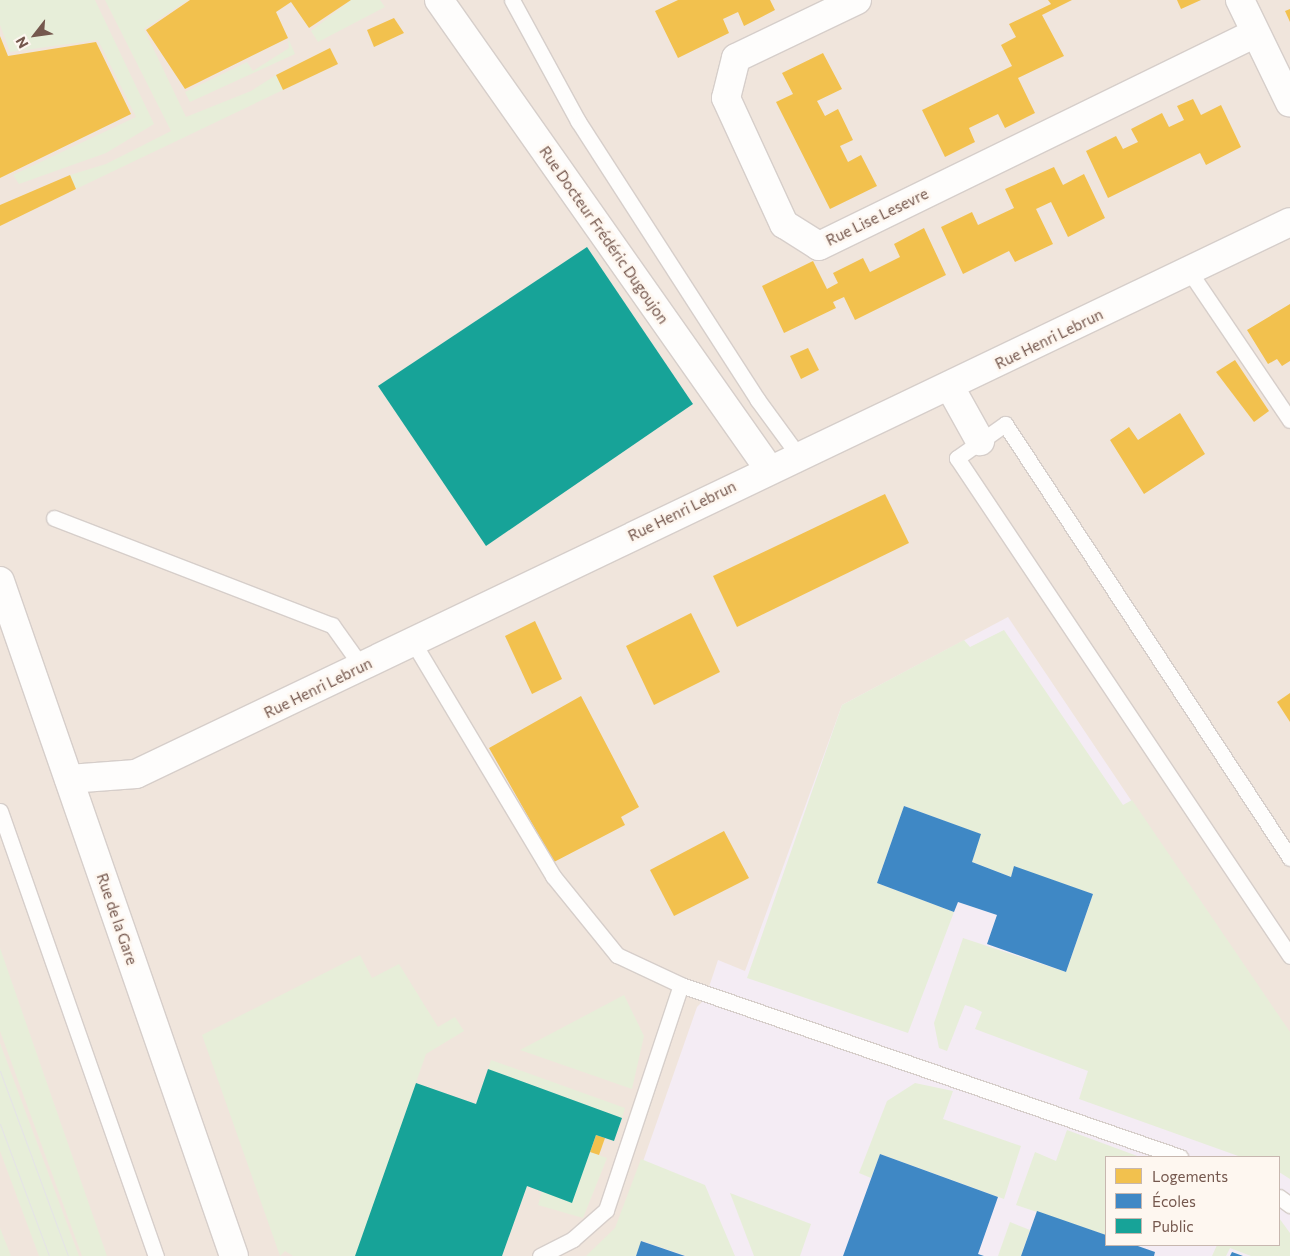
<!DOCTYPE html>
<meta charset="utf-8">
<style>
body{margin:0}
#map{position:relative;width:1290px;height:1256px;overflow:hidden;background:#f8f3ee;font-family:Commissioner,sans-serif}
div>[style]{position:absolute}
.residential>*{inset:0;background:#f0e5dc}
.education>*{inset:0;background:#f4ecf4}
.green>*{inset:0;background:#e7eed9}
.homes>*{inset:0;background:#f2c14e}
.schools>*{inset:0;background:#3f88c5}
.public>*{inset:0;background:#17a398}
.roads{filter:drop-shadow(1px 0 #d6ceca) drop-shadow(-1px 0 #d6ceca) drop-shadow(0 1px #d6ceca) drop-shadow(0 -1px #d6ceca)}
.service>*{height:15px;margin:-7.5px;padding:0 7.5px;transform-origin:7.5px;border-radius:7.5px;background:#fefdfc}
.minor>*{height:28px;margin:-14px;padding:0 14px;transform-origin:14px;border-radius:14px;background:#fefdfc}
.tram>*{height:1px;margin:-0.5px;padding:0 0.5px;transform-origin:0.5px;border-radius:0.5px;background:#e5e3e6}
span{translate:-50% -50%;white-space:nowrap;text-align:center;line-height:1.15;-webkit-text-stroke:5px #fef7f0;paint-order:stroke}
.street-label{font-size:15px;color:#75584e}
.legend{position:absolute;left:1105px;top:1156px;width:175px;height:90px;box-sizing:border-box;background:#fef7f0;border:1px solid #c7b7af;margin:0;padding:6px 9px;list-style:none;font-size:15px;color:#75584e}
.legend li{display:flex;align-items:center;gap:10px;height:25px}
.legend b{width:25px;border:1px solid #c7b7af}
.north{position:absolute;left:10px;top:10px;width:50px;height:50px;-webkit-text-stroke:4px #fef7f0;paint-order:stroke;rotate:240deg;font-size:14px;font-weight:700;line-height:20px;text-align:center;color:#75584e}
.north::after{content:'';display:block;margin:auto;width:18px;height:22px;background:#75584e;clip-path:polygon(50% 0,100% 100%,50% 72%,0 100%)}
</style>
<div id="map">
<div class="residential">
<i style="clip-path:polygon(evenodd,0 0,1290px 0,1290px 1256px,0 1256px,0 0,1106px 1157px,1279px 1157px,1279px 1245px,1106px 1245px,1106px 1157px)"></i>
</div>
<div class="education">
<i style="clip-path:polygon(evenodd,1008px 617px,1290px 1037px,1290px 1256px,610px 1256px,697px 1007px,705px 999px,718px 960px,745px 971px,842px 705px,1008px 617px,1106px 1157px,1279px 1157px,1279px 1245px,1106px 1245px,1106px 1157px)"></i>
</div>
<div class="green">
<i style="clip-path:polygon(0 0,95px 0,154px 124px,106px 153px,19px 184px,13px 175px,136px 117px,98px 40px,10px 52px,0 25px)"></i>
<i style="clip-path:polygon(105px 0,188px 0,144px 29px,186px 117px,251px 91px,276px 75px,283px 90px,76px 189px,70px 175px,106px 164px,171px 131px)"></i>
<i style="clip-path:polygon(351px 0,380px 0,385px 7px,318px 42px,311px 31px)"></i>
<i style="clip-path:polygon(288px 38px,295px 54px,190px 102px,185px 92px,247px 62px,253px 71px,289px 48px)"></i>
<i style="clip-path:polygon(1004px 630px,1123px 805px,1132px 800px,1290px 1032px,1290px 1179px,1279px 1172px,1279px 1157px,1241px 1157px,1079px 1099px,1088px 1071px,975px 1029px,982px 1012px,974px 1008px,965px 1005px,947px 1051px,939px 1048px,934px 1023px,963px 938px,1066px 972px,1093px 894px,1014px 867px,1011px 877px,972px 862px,980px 834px,904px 806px,877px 883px,954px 912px,908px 1033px,747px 978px,842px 705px,964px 640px,970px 647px)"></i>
<i style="clip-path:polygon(0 948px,107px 1256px,82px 1256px,0 1031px)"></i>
<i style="clip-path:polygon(360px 955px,372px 978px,399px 964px,438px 1027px,455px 1017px,464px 1031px,426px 1054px,355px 1256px,293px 1256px,285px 1251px,280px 1256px,202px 1035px)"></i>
<i style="clip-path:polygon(624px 995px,644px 1036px,632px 1089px,520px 1050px)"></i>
<i style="clip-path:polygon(0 1043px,79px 1256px,39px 1256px,0 1151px)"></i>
<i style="clip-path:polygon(491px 1060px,625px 1108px,622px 1118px,488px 1069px)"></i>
<i style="clip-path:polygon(915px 1083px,953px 1091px,943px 1119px,1021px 1146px,1004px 1199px,880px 1154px,871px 1178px,859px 1173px,887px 1101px)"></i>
<i style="clip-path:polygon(1067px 1130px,1140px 1157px,1106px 1157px,1106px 1235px,1016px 1205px,1035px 1152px,1056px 1161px)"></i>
<i style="clip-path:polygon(590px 1152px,607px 1158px,583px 1218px,538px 1205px,542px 1191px,572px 1202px)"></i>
<i style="clip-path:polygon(641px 1159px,705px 1185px,735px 1256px,686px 1256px,642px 1241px,636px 1256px,586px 1256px,615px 1228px)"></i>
<i style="clip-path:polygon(730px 1193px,811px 1224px,800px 1256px,754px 1256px)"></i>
<i style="clip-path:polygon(1279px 1218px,1290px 1233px,1290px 1256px,1251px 1256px,1230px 1248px,1226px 1256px,1212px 1256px,1217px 1245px,1279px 1245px)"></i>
<i style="clip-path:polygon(1010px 1222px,1030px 1230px,1021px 1256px,998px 1256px)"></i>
<i style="clip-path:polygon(0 1228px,11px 1256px,0 1256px)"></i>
</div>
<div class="homes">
<i style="clip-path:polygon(190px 0,351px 0,309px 28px,291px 2px,276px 12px,288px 38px,185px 89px,146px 30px)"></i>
<i style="clip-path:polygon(678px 0,770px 0,775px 10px,744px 26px,738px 12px,723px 19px,729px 33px,678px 58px,655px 11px)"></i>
<i style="clip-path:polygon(1048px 0,1072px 0,1042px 15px,1064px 56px,1018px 78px,1035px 113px,1005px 128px,998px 114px,969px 128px,975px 142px,945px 157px,922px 110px,1012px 66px,1001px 45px,1016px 37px,1009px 24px,1051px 4px)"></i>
<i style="clip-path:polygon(1177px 0,1201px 0,1181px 9px)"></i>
<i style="clip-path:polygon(1290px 9px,1290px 22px,1285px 11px)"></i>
<i style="clip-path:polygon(394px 18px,404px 33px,374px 47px,367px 30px)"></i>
<i style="clip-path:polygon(0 36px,8px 56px,96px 42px,131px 114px,0 178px)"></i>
<i style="clip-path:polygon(330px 48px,338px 64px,283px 90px,276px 75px)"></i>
<i style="clip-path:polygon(823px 53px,842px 89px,817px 101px,825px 116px,838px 109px,853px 140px,840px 146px,848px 162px,861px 155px,877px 186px,830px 209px,776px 102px,793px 94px,782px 73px)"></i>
<i style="clip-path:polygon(1193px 99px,1201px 115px,1221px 105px,1241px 147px,1206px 165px,1200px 153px,1108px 198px,1086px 151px,1116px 136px,1123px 149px,1138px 142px,1131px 129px,1162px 113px,1169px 127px,1184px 120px,1177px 106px)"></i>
<i style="clip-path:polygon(1054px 167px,1063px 185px,1084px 174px,1105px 218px,1068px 237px,1051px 202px,1036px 209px,1053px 244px,1015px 262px,1009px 251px,963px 274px,941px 227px,972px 212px,978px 225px,1014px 208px,1005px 189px)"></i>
<i style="clip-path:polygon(70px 175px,76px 189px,0 226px,0 205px)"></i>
<i style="clip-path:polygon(924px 228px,946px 275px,855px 320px,844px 297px,833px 302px,836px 308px,784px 333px,762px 286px,813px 261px,827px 289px,838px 283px,833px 273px,863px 258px,870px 272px,900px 257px,894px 244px)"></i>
<i style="clip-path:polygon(1290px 304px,1290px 361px,1282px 366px,1277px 359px,1268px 364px,1247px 330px)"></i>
<i style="clip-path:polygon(808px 348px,819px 370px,801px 379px,790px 356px)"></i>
<i style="clip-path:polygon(1235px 360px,1269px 411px,1254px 422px,1216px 372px)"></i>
<i style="clip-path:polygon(1180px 413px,1205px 454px,1144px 494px,1110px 440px,1129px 427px,1138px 440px)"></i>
<i style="clip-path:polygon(885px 494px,909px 543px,737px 627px,713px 576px)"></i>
<i style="clip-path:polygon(691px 613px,720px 672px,654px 705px,626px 646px)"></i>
<i style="clip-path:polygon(535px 621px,562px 679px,532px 694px,505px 636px)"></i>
<i style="clip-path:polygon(1290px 693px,1290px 722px,1277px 702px)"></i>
<i style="clip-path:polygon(581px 696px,639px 807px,621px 817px,625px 825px,554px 862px,489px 748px)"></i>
<i style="clip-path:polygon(724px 831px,749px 878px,674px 916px,650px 870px)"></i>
<i style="clip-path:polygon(596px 1135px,605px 1138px,599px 1155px,590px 1152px)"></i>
</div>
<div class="schools">
<i style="clip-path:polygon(904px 806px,981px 834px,972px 862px,1011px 877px,1014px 866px,1093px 894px,1066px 972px,987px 944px,997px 915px,958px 902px,954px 912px,877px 883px)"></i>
<i style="clip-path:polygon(880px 1154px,998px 1197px,978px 1254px,984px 1256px,843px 1256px)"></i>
<i style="clip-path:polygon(1037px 1211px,1106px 1235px,1106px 1245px,1135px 1245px,1155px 1252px,1154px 1256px,1021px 1256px)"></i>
<i style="clip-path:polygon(641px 1241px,685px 1256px,636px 1256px)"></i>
<i style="clip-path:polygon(1232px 1252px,1243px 1256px,1230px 1256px)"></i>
</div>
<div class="public">
<i style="clip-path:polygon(587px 247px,693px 404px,486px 546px,378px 386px)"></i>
<i style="clip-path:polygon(488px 1069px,622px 1118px,614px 1141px,596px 1135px,572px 1203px,527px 1186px,502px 1256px,355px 1256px,416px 1083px,476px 1104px)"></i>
</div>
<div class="roads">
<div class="service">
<i style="left:512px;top:0;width:138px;rotate:61.4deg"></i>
<i style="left:578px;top:121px;width:331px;rotate:57.2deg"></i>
<i style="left:757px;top:399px;width:69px;rotate:53.8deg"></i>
<i style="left:1189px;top:271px;width:180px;rotate:55.9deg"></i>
<i style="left:54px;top:518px;width:298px;rotate:21.1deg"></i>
<i style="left:332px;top:625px;width:52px;rotate:54.5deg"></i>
<i style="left:413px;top:642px;width:273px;rotate:59.1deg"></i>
<i style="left:553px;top:876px;width:102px;rotate:51deg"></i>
<i style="left:617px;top:955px;width:71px;rotate:25.1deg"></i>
<i style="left:0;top:811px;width:472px;rotate:70.7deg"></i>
<i style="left:1290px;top:858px;width:519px;rotate:-123.29deg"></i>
<i style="left:1005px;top:424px;width:59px;rotate:144.7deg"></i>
<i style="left:957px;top:458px;width:599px;rotate:56.23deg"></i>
<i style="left:1279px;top:1197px;width:14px;rotate:36deg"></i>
<i style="left:540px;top:1256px;width:37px;rotate:-27deg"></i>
<i style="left:573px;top:1239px;width:44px;rotate:-41.3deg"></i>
<i style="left:606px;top:1210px;width:237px;rotate:-71.6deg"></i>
<i style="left:681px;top:985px;width:528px;rotate:19.02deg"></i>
</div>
<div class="minor">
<i style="left:439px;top:0;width:573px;rotate:54.87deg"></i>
<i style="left:857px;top:0;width:134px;rotate:154.4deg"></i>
<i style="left:736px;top:58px;width:41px;rotate:104deg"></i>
<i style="left:726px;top:98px;width:139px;rotate:65.3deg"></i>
<i style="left:784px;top:224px;width:41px;rotate:32.2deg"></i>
<i style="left:819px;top:246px;width:485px;rotate:-26deg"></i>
<i style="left:1240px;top:0;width:114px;rotate:64.1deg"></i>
<i style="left:950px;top:387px;width:62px;rotate:60.9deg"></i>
<i style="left:0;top:581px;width:714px;rotate:70.88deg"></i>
<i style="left:69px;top:779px;width:67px;rotate:-4.3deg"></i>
<i style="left:136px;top:774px;width:1279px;rotate:-25.56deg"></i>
</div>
</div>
<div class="tram">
<i style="left:0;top:1071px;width:197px;rotate:69.8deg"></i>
<i style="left:0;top:1124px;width:141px;rotate:69.6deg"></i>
</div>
<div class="street-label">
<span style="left:877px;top:217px;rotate:-26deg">Rue Lise Lesevre</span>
<span style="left:604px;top:235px;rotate:55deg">Rue Docteur Frédéric Dugoujon</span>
<span style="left:1049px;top:339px;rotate:-26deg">Rue Henri Lebrun</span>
<span style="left:682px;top:511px;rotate:-26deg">Rue Henri Lebrun</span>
<span style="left:318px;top:688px;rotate:-26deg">Rue Henri Lebrun</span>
<span style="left:117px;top:919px;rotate:71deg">Rue de la Gare</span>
</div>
<ul class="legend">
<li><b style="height:14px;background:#f2c14e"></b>Logements</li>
<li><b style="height:14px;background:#3f88c5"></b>Écoles</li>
<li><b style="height:14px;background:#17a398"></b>Public</li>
</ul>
<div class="north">N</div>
</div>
